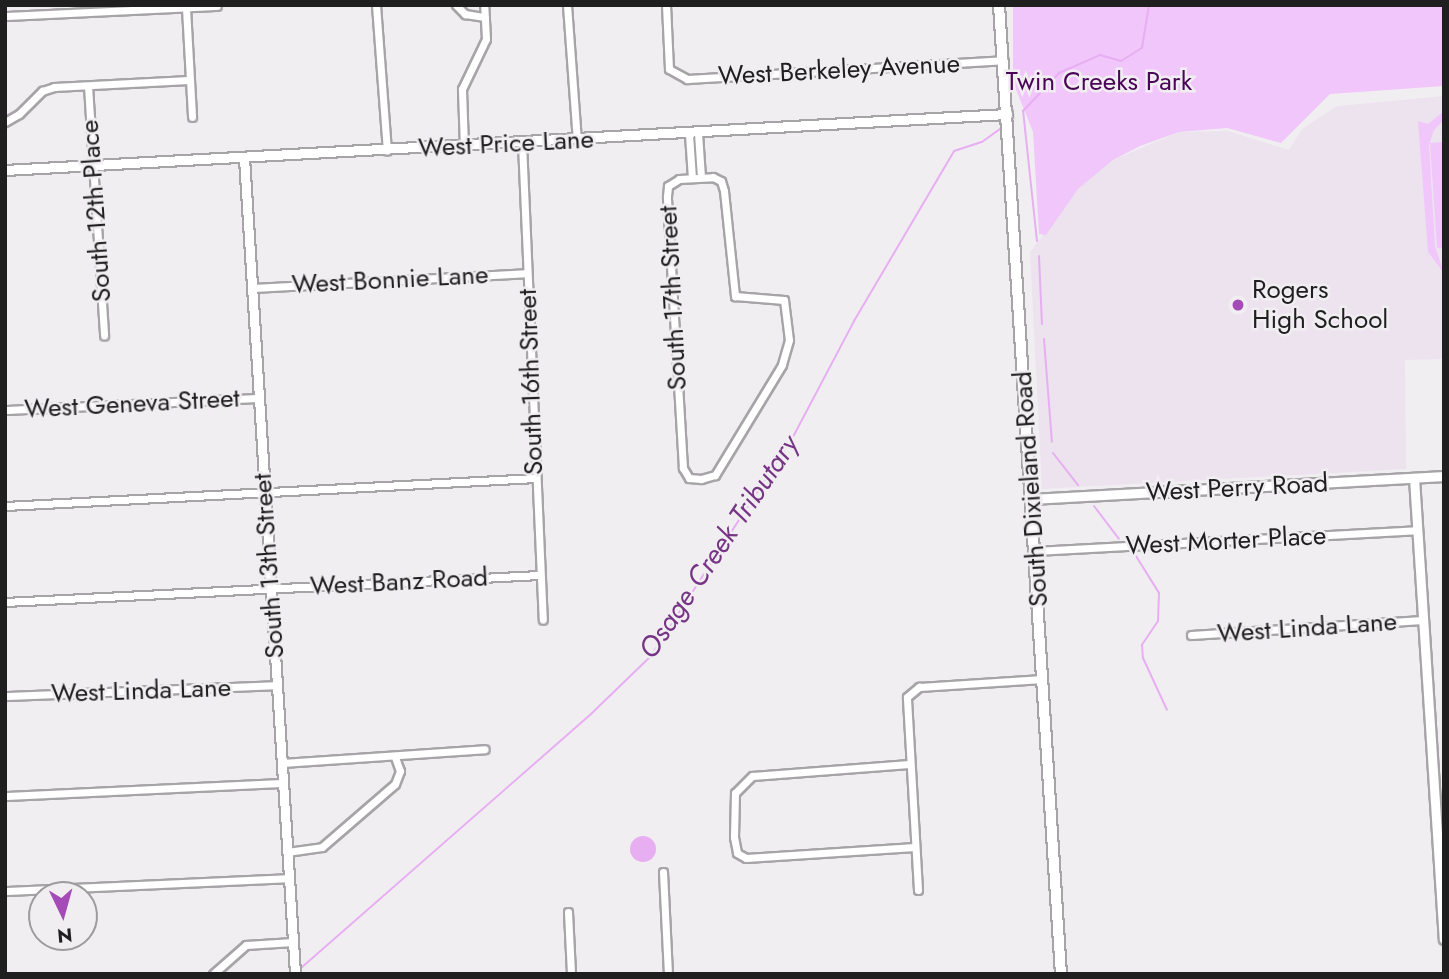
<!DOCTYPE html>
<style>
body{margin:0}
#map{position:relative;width:1449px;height:979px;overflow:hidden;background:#f1eef2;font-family:Jost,sans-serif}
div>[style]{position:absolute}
.built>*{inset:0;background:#ece3ee}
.green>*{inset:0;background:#f1c6fa}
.water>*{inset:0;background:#e7aff2}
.round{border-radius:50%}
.stream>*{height:2px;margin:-1px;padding:0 1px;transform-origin:1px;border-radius:1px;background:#e7aff2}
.roads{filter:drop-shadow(2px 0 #a7a4a8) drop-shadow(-2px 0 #a7a4a8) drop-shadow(0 2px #a7a4a8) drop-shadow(0 -2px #a7a4a8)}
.minor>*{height:7px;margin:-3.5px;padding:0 3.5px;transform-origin:3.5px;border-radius:3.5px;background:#fff}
.tertiary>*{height:9px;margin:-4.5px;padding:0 4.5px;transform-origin:4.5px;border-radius:4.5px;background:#fff}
.secondary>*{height:10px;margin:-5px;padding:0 5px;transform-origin:5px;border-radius:5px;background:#fff}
.dots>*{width:19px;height:19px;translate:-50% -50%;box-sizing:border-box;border:4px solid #f1eef2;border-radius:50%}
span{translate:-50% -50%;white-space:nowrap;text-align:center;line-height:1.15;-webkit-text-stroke:5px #f1eef2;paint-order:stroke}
.street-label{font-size:26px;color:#201f20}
.park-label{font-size:26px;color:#4b0558}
.poi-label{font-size:26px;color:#201f20}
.left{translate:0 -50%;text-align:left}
.water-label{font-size:28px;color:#763584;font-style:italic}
.frame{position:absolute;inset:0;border:7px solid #201f20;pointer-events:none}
.north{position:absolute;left:28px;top:881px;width:70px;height:70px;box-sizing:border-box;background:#f1eef2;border:2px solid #9d9b9e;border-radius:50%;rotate:175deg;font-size:19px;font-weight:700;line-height:28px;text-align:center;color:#201f20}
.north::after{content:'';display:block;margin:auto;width:24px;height:32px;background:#a54bb7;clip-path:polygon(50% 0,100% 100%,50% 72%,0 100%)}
</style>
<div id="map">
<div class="built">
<i style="clip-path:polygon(1444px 96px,1444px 359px,1405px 360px,1406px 469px,1042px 489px,1030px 252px,1077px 189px,1113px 160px,1179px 132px,1228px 131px,1289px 150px,1302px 129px,1337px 106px)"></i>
</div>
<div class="green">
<i style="clip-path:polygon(1013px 5px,1444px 5px,1444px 86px,1330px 94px,1281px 143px,1227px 128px,1179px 132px,1140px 146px,1113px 160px,1078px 189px,1046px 235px,1039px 234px,1033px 132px,1013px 82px)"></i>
<i style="clip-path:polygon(1444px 111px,1444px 120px,1434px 130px,1429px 145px,1435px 247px,1444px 273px,1428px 252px,1418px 121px,1428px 124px)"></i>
<i style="clip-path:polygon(1444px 142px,1444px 248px,1437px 248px,1430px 143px)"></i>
</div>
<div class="water">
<i class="round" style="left:630px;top:836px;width:26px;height:26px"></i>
</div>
<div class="stream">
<i style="left:1037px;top:241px;width:131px;rotate:-96.1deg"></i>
<i style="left:1023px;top:111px;width:52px;rotate:-46.5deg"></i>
<i style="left:1059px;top:73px;width:45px;rotate:-23.7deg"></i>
<i style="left:1100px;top:55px;width:22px;rotate:16deg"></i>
<i style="left:1121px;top:61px;width:25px;rotate:-32deg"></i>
<i style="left:1142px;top:48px;width:44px;rotate:-80.8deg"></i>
<i style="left:1039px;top:256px;width:68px;rotate:87.5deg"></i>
<i style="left:1044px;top:339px;width:103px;rotate:85.6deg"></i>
<i style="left:1053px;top:453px;width:41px;rotate:52deg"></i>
<i style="left:1094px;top:506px;width:41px;rotate:52.9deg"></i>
<i style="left:1136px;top:556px;width:44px;rotate:58.1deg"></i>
<i style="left:1159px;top:593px;width:28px;rotate:92deg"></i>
<i style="left:1158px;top:621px;width:29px;rotate:124deg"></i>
<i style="left:1142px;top:645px;width:13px;rotate:86deg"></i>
<i style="left:1143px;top:658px;width:57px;rotate:65.2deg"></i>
<i style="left:301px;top:968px;width:387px;rotate:-41.2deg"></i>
<i style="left:592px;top:713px;width:82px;rotate:-44deg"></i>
<i style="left:651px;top:656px;width:263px;rotate:-57.1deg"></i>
<i style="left:794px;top:435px;width:129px;rotate:-62.2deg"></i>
<i style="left:854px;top:321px;width:197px;rotate:-59.5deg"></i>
<i style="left:954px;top:151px;width:29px;rotate:-18deg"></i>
<i style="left:982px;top:142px;width:24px;rotate:-36deg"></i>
</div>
<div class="roads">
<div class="minor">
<i style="left:376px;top:5px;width:146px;rotate:85.7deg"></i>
<i style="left:456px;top:5px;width:13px;rotate:45deg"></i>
<i style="left:465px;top:14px;width:20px;rotate:9deg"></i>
<i style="left:567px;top:5px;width:135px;rotate:85.8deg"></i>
<i style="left:666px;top:5px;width:64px;rotate:87.3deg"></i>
<i style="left:669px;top:69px;width:21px;rotate:29deg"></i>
<i style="left:687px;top:79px;width:317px;rotate:-3.4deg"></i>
<i style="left:186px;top:8px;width:109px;rotate:86.8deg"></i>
<i style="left:5px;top:16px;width:212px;rotate:-2.7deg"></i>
<i style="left:88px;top:86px;width:250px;rotate:86.3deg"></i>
<i style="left:5px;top:122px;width:16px;rotate:-30deg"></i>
<i style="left:19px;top:114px;width:33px;rotate:-45deg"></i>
<i style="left:42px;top:91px;width:13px;rotate:-18deg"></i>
<i style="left:54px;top:87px;width:135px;rotate:-3deg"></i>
<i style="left:698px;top:133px;width:44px;rotate:86.1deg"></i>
<i style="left:689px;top:134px;width:44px;rotate:86.1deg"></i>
<i style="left:522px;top:143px;width:477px;rotate:87.5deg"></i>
<i style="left:464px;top:147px;width:58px;rotate:-92deg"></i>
<i style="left:462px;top:89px;width:55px;rotate:-64.4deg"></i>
<i style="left:486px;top:39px;width:34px;rotate:-93deg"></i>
<i style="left:713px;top:177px;width:9px;rotate:27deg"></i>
<i style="left:721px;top:181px;width:10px;rotate:73deg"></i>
<i style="left:724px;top:191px;width:106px;rotate:84deg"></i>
<i style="left:735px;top:296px;width:49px;rotate:4.7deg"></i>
<i style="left:784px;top:300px;width:40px;rotate:82.9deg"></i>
<i style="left:789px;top:340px;width:26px;rotate:106deg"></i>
<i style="left:782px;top:365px;width:129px;rotate:121.3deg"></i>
<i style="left:715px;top:475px;width:15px;rotate:164deg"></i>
<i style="left:701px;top:479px;width:12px;rotate:-175deg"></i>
<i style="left:689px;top:478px;width:12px;rotate:-121deg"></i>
<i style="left:683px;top:468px;width:272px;rotate:-93.4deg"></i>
<i style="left:667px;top:196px;width:10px;rotate:-84deg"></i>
<i style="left:668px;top:186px;width:13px;rotate:-32deg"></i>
<i style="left:679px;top:179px;width:34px;rotate:-3deg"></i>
<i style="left:252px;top:288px;width:275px;rotate:-3.1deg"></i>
<i style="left:5px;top:410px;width:254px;rotate:-2.7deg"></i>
<i style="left:5px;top:506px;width:531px;rotate:-3.02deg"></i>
<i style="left:1034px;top:551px;width:384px;rotate:-3.1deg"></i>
<i style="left:5px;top:602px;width:536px;rotate:-2.89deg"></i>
<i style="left:1191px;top:635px;width:232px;rotate:-3.7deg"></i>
<i style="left:5px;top:696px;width:272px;rotate:-2.3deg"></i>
<i style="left:282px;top:763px;width:203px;rotate:-3.9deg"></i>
<i style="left:909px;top:764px;width:157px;rotate:175.6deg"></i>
<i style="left:752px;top:776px;width:24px;rotate:135deg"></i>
<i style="left:735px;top:793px;width:44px;rotate:91.3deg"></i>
<i style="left:734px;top:837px;width:16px;rotate:79deg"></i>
<i style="left:737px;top:853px;width:10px;rotate:29deg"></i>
<i style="left:746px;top:858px;width:169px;rotate:-3.7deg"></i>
<i style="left:5px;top:796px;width:278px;rotate:-2.7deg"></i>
<i style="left:287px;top:852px;width:35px;rotate:-8deg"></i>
<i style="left:322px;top:847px;width:96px;rotate:-40.8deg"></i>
<i style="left:395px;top:784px;width:14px;rotate:-69deg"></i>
<i style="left:400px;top:771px;width:15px;rotate:-110deg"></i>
<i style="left:663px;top:872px;width:102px;rotate:87.2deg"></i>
<i style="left:918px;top:890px;width:193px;rotate:-93.3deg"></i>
<i style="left:907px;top:697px;width:16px;rotate:-40deg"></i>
<i style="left:919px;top:687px;width:124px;rotate:-3.7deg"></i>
<i style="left:5px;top:891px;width:284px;rotate:-2.6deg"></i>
<i style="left:568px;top:912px;width:62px;rotate:87.2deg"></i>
<i style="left:213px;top:974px;width:44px;rotate:-41.3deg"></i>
<i style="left:246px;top:945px;width:47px;rotate:-3.7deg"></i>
</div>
<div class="tertiary">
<i style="left:244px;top:158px;width:818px;rotate:86.42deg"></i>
<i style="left:5px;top:170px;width:1004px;rotate:-3.2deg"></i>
<i style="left:1414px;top:478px;width:462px;rotate:86.3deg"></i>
<i style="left:1031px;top:499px;width:414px;rotate:-3.2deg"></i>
</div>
<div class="secondary">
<i style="left:999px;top:5px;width:971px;rotate:86.34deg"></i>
</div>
</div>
<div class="dots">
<i style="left:1238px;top:305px;background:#a54bb7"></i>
</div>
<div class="street-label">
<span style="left:839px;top:70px;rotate:-3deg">West Berkeley Avenue</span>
<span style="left:506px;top:144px;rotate:-3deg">West Price Lane</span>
<span style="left:96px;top:211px;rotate:-94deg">South 12th Place</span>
<span style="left:390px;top:280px;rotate:-3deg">West Bonnie Lane</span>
<span style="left:673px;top:298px;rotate:-93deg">South 17th Street</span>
<span style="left:531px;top:382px;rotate:-92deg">South 16th Street</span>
<span style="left:132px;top:404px;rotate:-3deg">West Geneva Street</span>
<span style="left:1237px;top:488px;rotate:-3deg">West Perry Road</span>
<span style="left:1031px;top:489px;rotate:-94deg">South Dixieland Road</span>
<span style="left:1226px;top:541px;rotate:-3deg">West Morter Place</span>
<span style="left:269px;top:566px;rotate:-94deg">South 13th Street</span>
<span style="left:399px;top:582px;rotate:-3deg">West Banz Road</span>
<span style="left:1307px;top:628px;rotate:-4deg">West Linda Lane</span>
<span style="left:141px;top:691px;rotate:-2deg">West Linda Lane</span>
</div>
<div class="park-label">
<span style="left:1099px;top:82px">Twin Creeks Park</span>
</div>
<div class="poi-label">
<span class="left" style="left:1252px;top:305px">Rogers<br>High School</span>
</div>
<div class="water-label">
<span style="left:719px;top:547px;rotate:-56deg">Osage Creek Tributary</span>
</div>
<div class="frame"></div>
<div class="north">N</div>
</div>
